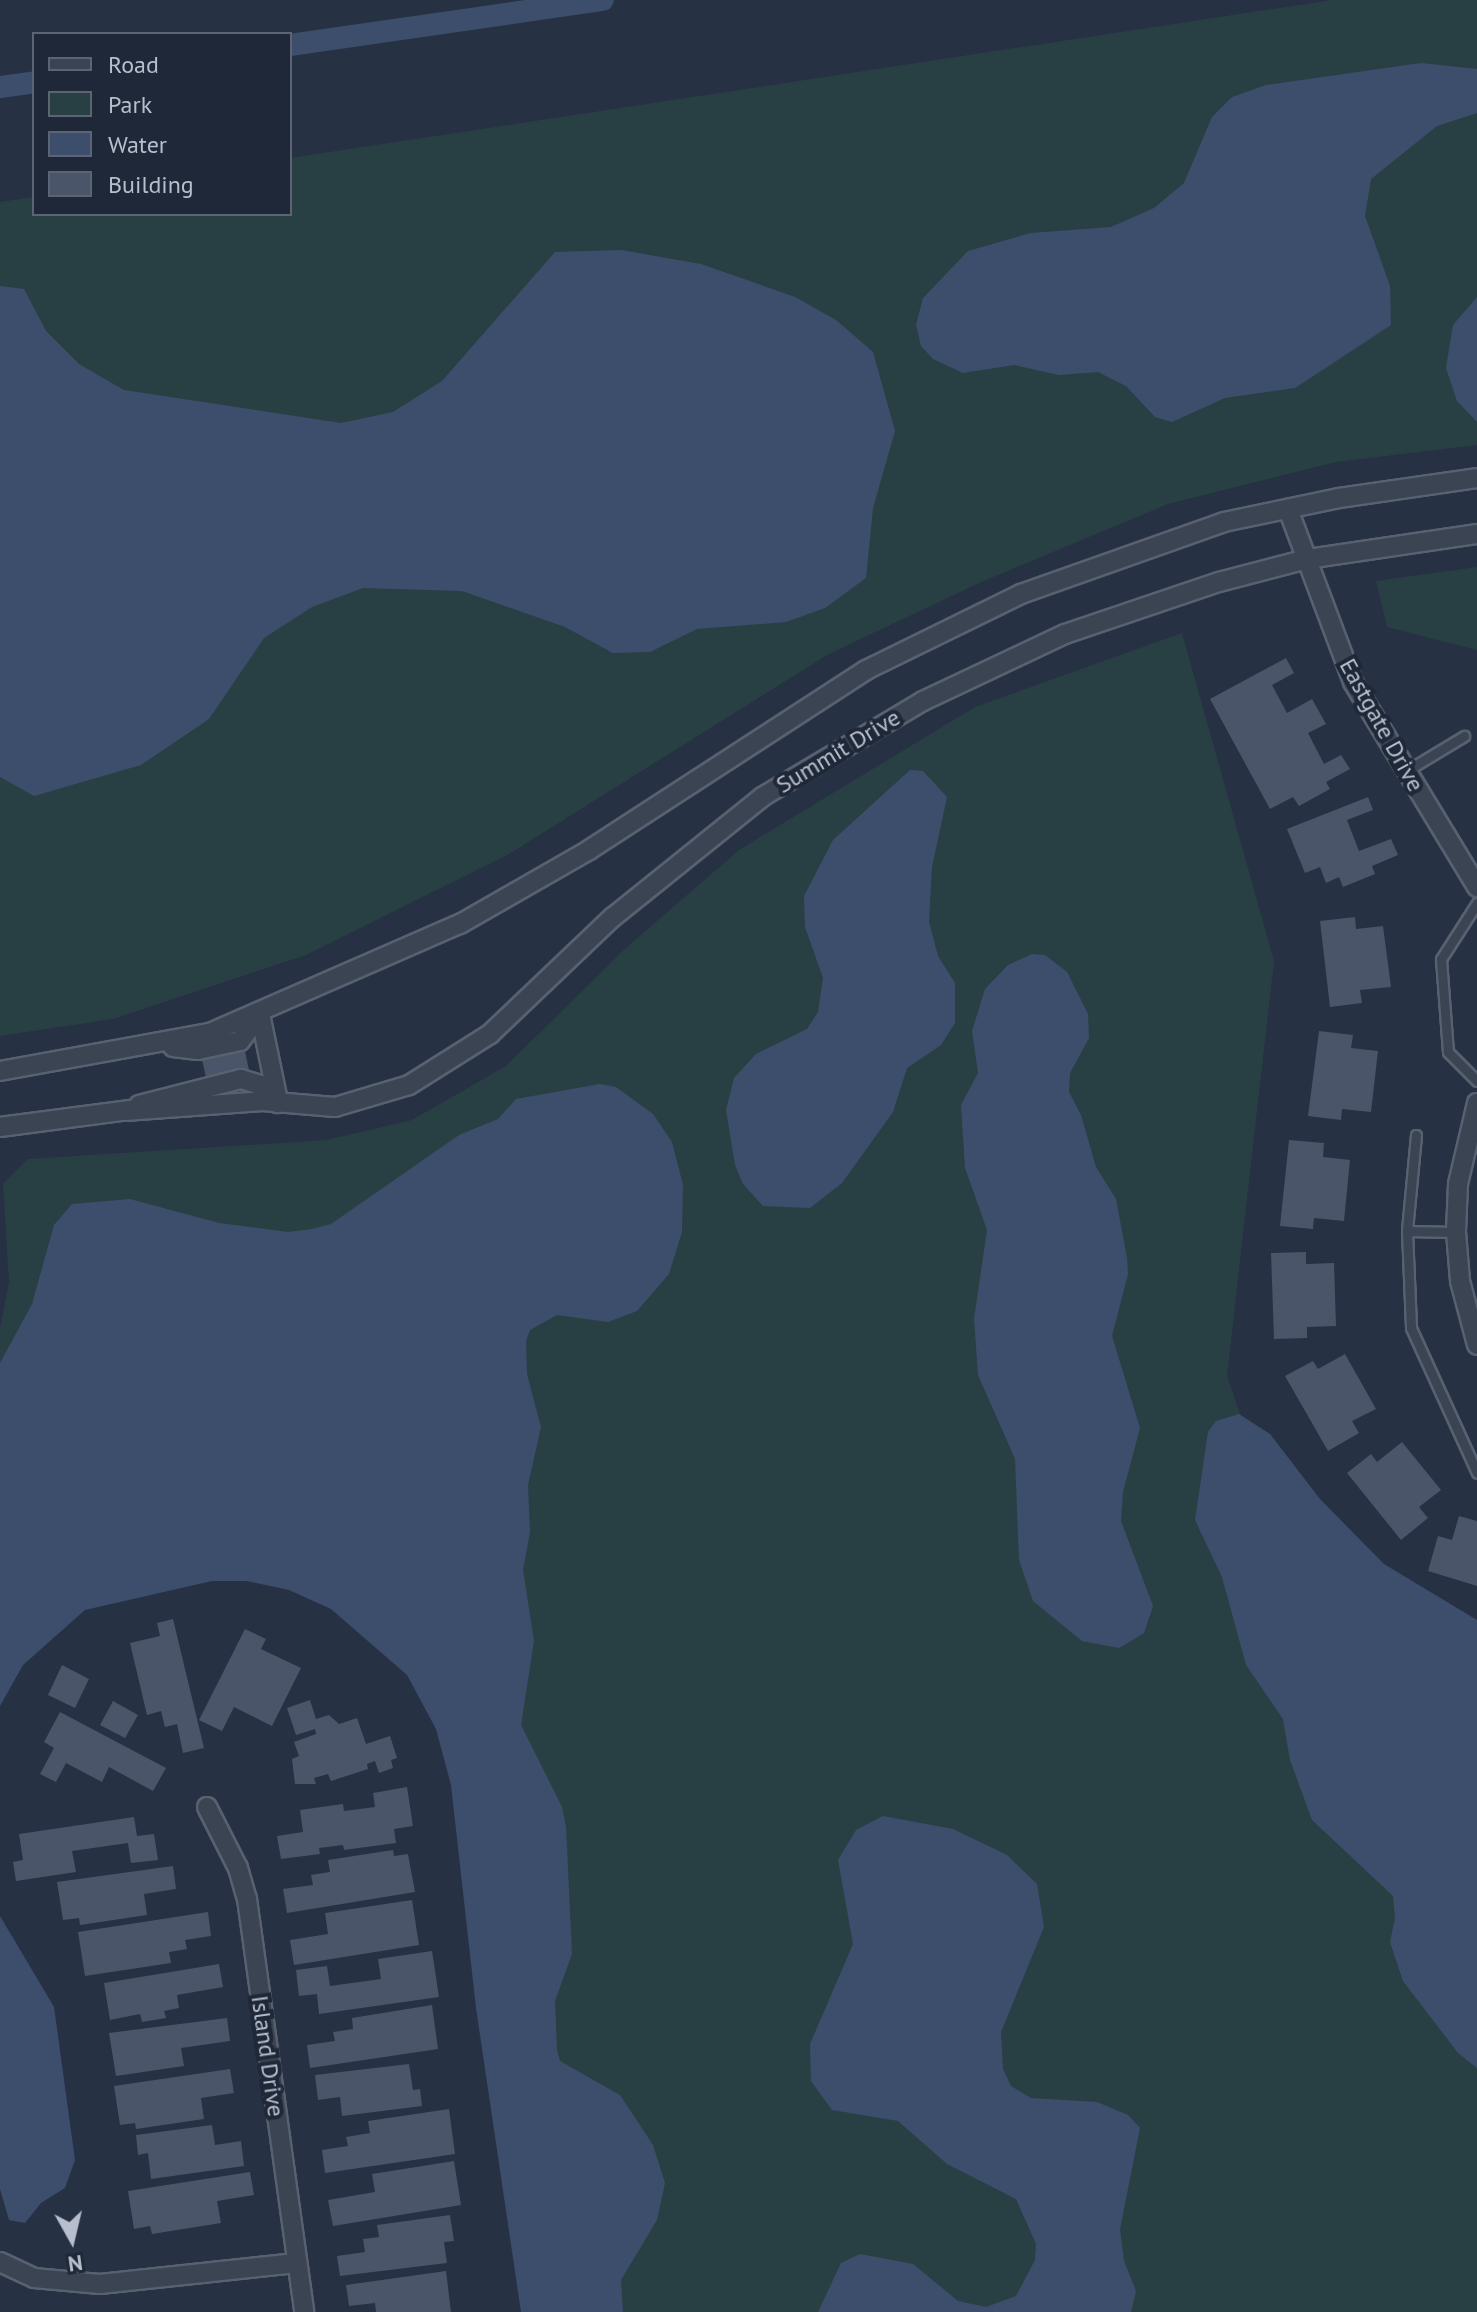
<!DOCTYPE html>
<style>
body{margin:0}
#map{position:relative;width:1477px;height:2312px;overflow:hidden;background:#263143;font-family:"PT Sans",sans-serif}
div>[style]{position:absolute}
.green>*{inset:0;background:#284044}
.water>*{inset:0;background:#3c4e6c}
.canal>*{height:22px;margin:-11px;padding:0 11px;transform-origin:11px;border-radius:11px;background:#3c4e6c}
.building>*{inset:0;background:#4a5569}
.roads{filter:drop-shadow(2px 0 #596170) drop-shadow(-2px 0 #596170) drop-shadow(0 2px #596170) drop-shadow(0 -2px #596170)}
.service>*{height:9px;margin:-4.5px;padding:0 4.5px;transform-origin:4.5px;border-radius:4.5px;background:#3b4453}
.minor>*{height:18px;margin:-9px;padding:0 9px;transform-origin:9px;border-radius:9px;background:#3b4453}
span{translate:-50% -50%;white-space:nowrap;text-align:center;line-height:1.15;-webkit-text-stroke:8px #1f2838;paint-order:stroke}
.street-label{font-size:24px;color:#b8bfcc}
.legend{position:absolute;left:32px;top:32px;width:260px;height:184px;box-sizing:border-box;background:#1f2838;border:2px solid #5c6473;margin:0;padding:10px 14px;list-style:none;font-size:24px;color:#b8bfcc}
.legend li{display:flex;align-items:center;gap:16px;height:40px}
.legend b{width:40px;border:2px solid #5c6473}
.north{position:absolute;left:32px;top:2200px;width:80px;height:80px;-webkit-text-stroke:6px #1f2838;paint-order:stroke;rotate:172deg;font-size:22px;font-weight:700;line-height:32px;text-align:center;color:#b8bfcc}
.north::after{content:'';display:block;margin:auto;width:28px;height:36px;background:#b8bfcc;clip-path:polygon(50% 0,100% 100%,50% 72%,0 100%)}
</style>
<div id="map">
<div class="green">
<i style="clip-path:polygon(1332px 0,1477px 0,1477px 445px,1336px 462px,1168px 504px,979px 583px,827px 655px,509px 854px,306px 955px,113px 1019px,0 1036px,0 202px,34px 197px,34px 214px,290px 214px,290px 158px)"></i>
<i style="clip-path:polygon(1477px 567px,1477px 650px,1387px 627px,1376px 581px)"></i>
<i style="clip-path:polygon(1182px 633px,1274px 961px,1227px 1376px,1386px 1830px,1477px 1872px,1477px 2312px,541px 2312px,443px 1571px,0 1564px,0 1329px,9px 1282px,3px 1184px,28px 1159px,327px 1140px,412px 1120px,506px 1066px,627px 947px,739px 850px,975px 707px)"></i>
</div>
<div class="water">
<i style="clip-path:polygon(1421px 63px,1477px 69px,1477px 113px,1437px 126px,1371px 179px,1365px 216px,1390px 286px,1391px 325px,1295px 388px,1225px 398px,1172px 422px,1155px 417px,1126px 386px,1098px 372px,1059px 375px,1014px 365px,963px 373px,933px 359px,921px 346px,916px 325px,923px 298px,968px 251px,1031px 233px,1111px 227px,1154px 208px,1184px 183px,1212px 117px,1232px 97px,1266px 85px)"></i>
<i style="clip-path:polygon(621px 250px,701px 264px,795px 297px,836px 320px,873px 352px,895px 431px,873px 508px,866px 578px,825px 608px,786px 622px,697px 629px,650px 652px,613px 653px,565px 627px,462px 591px,363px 588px,312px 607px,264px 638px,209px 719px,141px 765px,34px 796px,0 777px,0 286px,24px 289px,46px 331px,79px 364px,124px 390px,341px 423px,393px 412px,442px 381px,555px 252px)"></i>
<i style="clip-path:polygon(1477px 297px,1477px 422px,1457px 401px,1446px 368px,1453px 325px)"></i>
<i style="clip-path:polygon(910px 770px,923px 771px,947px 797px,932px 867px,929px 922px,938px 956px,955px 983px,955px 1023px,941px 1045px,907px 1068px,893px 1112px,842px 1183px,810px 1208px,763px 1206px,743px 1184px,735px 1165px,726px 1110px,734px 1078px,756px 1054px,807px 1029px,818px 1012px,823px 978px,805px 927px,804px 896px,833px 840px)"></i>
<i style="clip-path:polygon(1032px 954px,1045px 955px,1067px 972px,1088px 1014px,1089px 1038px,1070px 1073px,1069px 1092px,1081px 1115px,1096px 1167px,1116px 1199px,1127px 1258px,1128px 1274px,1112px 1336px,1140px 1428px,1123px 1492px,1121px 1521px,1153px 1606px,1144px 1633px,1119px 1648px,1082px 1641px,1033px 1601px,1019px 1560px,1015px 1459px,978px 1375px,974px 1319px,987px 1230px,965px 1168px,961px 1105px,978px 1073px,972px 1031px,985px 989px,1008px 965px)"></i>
<i style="clip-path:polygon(600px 1084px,616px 1087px,653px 1114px,672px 1142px,683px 1185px,682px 1232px,669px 1274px,637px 1311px,608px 1322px,557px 1315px,530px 1330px,526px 1341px,527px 1374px,541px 1427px,528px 1485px,530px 1532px,523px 1570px,534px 1641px,521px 1725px,562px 1807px,566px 1827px,572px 1954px,555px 2001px,557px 2050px,560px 2061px,620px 2095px,653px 2145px,665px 2183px,657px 2220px,621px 2280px,623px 2312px,521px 2312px,476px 2008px,451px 1785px,436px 1729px,407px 1675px,331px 1609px,289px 1590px,247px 1581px,212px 1581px,85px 1610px,23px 1665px,0 1706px,0 1363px,32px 1304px,54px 1225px,72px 1204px,130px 1199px,219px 1223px,288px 1232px,312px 1229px,331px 1224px,459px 1135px,498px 1119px,516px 1099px)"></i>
<i style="clip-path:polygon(1239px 1414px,1270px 1434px,1320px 1499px,1384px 1564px,1477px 1620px,1477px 2068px,1458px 2053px,1403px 1981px,1390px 1942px,1395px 1918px,1393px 1896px,1312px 1820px,1290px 1760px,1283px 1719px,1246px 1665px,1222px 1577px,1195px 1520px,1208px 1432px,1216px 1421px)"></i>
<i style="clip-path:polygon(883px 1816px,953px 1829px,1007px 1855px,1037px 1884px,1044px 1927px,1001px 2032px,1003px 2069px,1011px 2086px,1031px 2098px,1097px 2102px,1128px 2115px,1140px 2128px,1120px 2229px,1124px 2261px,1136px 2291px,1131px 2312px,818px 2312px,841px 2263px,860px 2254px,913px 2264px,958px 2301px,986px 2307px,1016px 2296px,1035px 2260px,1036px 2244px,1016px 2199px,947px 2164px,898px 2121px,832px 2110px,811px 2081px,810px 2044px,853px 1944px,838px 1860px,856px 1830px)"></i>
<i style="clip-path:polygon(0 1916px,54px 2007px,75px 2160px,65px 2188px,41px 2203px,25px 2223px,9px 2220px,0 2189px)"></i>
</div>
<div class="canal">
<i style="left:290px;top:45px;width:316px;rotate:-8.2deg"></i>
<i style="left:0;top:87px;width:34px;rotate:-8deg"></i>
</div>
<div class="building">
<i style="clip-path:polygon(1286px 658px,1294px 673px,1272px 685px,1287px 713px,1312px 699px,1326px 724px,1308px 733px,1324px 764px,1341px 755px,1350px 769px,1326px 782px,1330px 789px,1299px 806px,1293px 797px,1270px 809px,1210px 699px)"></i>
<i style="clip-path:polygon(1368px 797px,1373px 810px,1347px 820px,1359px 851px,1391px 839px,1398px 855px,1372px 866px,1375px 874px,1343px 887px,1339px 877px,1326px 883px,1320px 867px,1305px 873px,1287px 829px)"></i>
<i style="clip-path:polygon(1355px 917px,1356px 929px,1383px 926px,1391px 987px,1360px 990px,1362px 1003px,1330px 1007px,1320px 921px)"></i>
<i style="clip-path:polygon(1319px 1031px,1353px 1035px,1351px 1048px,1378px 1051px,1371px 1112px,1342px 1109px,1341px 1120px,1308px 1116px)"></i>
<i style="clip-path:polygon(244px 1047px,249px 1070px,233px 1072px,239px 1104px,213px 1109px,201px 1055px)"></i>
<i style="clip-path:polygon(1289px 1140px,1324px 1143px,1323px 1157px,1350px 1160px,1344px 1221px,1314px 1218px,1313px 1229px,1280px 1226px)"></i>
<i style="clip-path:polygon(1306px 1252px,1306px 1264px,1334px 1263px,1336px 1326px,1307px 1327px,1307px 1338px,1274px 1339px,1271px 1253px)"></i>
<i style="clip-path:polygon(1345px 1354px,1376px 1409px,1352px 1421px,1359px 1433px,1328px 1451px,1285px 1376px,1313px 1361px,1318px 1369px)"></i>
<i style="clip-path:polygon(1402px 1442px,1441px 1490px,1419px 1507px,1428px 1518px,1401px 1540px,1347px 1473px,1371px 1454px,1377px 1462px)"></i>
<i style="clip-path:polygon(1459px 1516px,1477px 1521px,1477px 1586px,1428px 1571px,1438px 1536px,1452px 1540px)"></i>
<i style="clip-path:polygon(173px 1619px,204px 1748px,183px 1753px,177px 1724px,165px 1727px,161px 1711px,147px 1715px,130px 1643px,160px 1636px,157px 1623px)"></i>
<i style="clip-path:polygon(245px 1629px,266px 1639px,261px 1649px,301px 1668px,272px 1726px,234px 1707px,222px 1731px,199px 1720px)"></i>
<i style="clip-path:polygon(62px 1665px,89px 1679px,75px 1708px,48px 1695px)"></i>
<i style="clip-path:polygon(310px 1700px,316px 1719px,329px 1715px,339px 1724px,357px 1718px,366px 1744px,390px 1736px,397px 1758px,391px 1760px,393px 1768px,379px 1773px,375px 1761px,367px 1764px,368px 1769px,331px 1781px,328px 1774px,314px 1778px,316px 1784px,295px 1784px,292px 1759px,299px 1756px,294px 1742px,316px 1734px,315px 1729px,296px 1735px,287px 1708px)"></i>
<i style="clip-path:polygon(113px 1701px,138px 1715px,125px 1738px,100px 1725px)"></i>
<i style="clip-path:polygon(60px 1712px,166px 1768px,153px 1791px,109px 1767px,102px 1782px,66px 1763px,56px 1782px,40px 1774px,54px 1748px,44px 1742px)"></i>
<i style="clip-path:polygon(407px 1787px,413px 1826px,394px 1829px,396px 1843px,344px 1850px,343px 1845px,319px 1848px,320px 1854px,281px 1859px,277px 1836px,303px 1832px,300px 1810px,343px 1804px,344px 1811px,375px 1807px,373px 1793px)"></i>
<i style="clip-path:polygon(134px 1817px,137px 1836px,154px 1834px,158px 1860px,131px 1863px,128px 1843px,72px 1851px,76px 1872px,16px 1881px,13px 1862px,23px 1860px,19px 1834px)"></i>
<i style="clip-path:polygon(393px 1850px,394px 1856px,408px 1854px,415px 1892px,287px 1913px,283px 1889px,313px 1885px,311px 1875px,330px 1872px,328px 1860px)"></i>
<i style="clip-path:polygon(173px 1866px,176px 1889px,144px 1894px,147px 1915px,80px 1925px,79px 1918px,63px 1920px,57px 1882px)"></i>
<i style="clip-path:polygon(412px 1900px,419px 1945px,294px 1965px,290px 1940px,328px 1934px,325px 1913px)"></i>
<i style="clip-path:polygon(208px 1912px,211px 1936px,185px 1940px,187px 1949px,169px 1952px,171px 1963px,85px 1976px,78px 1932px)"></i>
<i style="clip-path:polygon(432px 1951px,439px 1997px,319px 2014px,317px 1994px,299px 1996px,296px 1970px,327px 1966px,330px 1986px,381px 1979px,378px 1959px)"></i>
<i style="clip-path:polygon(219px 1964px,223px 1987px,177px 1995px,179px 2008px,164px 2011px,166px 2018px,142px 2022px,140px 2014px,110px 2020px,104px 1983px)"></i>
<i style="clip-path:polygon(432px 2005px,438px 2049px,310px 2068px,307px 2045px,335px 2041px,333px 2032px,353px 2029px,352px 2018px)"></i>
<i style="clip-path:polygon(227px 2018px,230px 2041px,181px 2048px,184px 2066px,116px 2076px,109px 2033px)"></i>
<i style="clip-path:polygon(409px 2064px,413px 2090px,420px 2089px,422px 2106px,342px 2116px,340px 2097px,318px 2100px,315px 2075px)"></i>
<i style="clip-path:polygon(230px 2069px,234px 2093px,201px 2098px,204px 2119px,136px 2129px,135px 2123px,120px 2125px,114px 2086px)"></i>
<i style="clip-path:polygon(449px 2109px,455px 2154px,325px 2173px,322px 2150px,348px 2146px,346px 2137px,370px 2133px,368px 2121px)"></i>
<i style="clip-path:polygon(212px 2125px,215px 2145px,241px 2141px,244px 2166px,151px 2179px,148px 2153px,138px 2155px,136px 2135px)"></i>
<i style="clip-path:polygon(454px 2161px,461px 2205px,333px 2226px,328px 2200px,375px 2192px,372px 2174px)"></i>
<i style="clip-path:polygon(250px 2172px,254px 2195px,217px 2201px,221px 2223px,152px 2234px,150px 2226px,134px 2229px,128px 2191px)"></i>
<i style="clip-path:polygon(450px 2215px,454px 2241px,444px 2242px,447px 2263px,340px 2276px,337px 2256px,365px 2252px,363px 2239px,379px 2237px,377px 2225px)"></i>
<i style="clip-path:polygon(446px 2271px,451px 2312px,376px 2312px,375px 2303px,349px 2306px,346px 2285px)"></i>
</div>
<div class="roads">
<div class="service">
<i style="left:1406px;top:771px;width:68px;rotate:-31.1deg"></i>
<i style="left:1477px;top:903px;width:67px;rotate:122.7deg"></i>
<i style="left:1441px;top:959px;width:93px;rotate:85.7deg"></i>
<i style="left:1448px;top:1052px;width:41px;rotate:45deg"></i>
<i style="left:1416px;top:1135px;width:96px;rotate:95.4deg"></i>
<i style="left:1407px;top:1231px;width:49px;rotate:1.2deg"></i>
<i style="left:1407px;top:1231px;width:97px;rotate:87.6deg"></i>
<i style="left:1411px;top:1328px;width:159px;rotate:65.5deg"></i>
</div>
<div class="minor">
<i style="left:1288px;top:509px;width:185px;rotate:69.4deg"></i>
<i style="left:1353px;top:682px;width:240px;rotate:58.8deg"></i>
<i style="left:260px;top:1014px;width:89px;rotate:78.3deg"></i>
<i style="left:173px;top:1047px;width:25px;rotate:7deg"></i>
<i style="left:198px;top:1050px;width:43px;rotate:-12.1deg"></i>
<i style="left:240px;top:1041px;width:31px;rotate:-53deg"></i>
<i style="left:0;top:1071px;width:213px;rotate:-10.3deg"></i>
<i style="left:210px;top:1033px;width:273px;rotate:-23.6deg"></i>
<i style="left:460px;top:924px;width:149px;rotate:-29.8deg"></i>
<i style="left:589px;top:850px;width:330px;rotate:-33deg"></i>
<i style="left:866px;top:670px;width:173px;rotate:-26.1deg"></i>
<i style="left:1021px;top:594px;width:215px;rotate:-19.5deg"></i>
<i style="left:1224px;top:522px;width:117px;rotate:-11.8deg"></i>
<i style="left:1339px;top:498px;width:139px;rotate:-8.2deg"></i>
<i style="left:1477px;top:1103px;width:83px;rotate:103.2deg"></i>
<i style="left:1458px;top:1184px;width:48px;rotate:92.4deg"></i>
<i style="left:1456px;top:1232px;width:49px;rotate:85.3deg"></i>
<i style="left:1460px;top:1281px;width:66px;rotate:75.1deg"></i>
<i style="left:139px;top:1105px;width:105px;rotate:-14.3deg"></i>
<i style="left:241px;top:1079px;width:21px;rotate:17deg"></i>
<i style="left:261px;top:1085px;width:25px;rotate:47deg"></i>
<i style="left:125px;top:1111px;width:138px;rotate:-4.1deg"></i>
<i style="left:263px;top:1101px;width:72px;rotate:4.8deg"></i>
<i style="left:335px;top:1107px;width:77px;rotate:-16.6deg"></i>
<i style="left:409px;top:1085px;width:96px;rotate:-32.2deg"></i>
<i style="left:490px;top:1034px;width:170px;rotate:-43.6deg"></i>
<i style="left:613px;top:917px;width:191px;rotate:-38.8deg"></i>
<i style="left:762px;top:797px;width:187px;rotate:-30.8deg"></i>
<i style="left:923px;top:701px;width:157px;rotate:-25.3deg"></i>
<i style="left:1065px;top:634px;width:163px;rotate:-18.7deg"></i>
<i style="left:1219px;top:582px;width:91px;rotate:-14.6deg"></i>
<i style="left:1307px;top:559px;width:172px;rotate:-8.4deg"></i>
<i style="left:0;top:1127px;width:137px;rotate:-7.5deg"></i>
<i style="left:207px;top:1807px;width:68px;rotate:63.1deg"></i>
<i style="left:238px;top:1868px;width:32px;rotate:74deg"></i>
<i style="left:247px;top:1899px;width:417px;rotate:82.1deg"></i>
<i style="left:0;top:2262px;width:38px;rotate:25deg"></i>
<i style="left:34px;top:2278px;width:66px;rotate:5.2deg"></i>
<i style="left:100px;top:2284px;width:197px;rotate:-6.1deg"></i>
</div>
</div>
<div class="street-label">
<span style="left:1382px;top:725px;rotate:61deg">Eastgate Drive</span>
<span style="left:838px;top:751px;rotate:-31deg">Summit Drive</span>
<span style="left:268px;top:2056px;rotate:82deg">Island Drive</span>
</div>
<ul class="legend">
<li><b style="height:10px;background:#3b4453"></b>Road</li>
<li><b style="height:22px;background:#284044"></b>Park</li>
<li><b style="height:22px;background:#3c4e6c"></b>Water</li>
<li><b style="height:22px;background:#4a5569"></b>Building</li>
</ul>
<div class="north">N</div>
</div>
